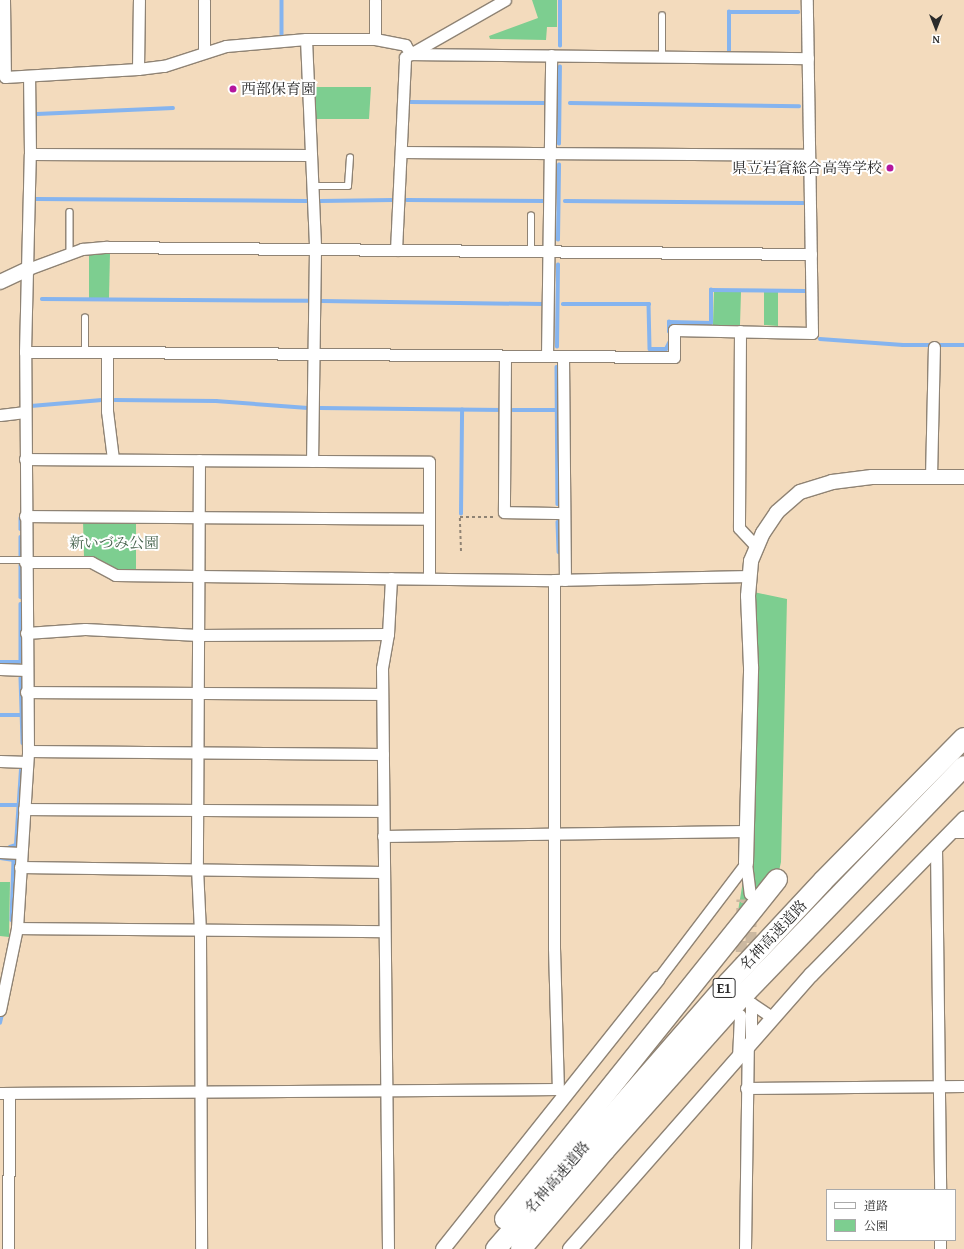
<!DOCTYPE html>
<meta charset="utf-8">
<style>
body{margin:0}
#map{position:relative;width:964px;height:1249px;overflow:hidden;background:#f3dbbd;font-family:"Gentium Book Plus","Noto Serif JP",serif}
div>[style]{position:absolute}
.green>*{inset:0;background:#7dce90}
.stream>*{height:3.5px;margin:-1.75px;padding:0 1.75px;transform-origin:1.75px;border-radius:1.75px;background:#85b4ef}
.minor-tunnel>*{height:11px;margin-top:-5.5px;transform-origin:0;background:repeating-linear-gradient(90deg,#cbb8a0 0 11px,transparent 0 16.5px)}
.path>*{height:2px;margin-top:-1px;transform-origin:0;background:repeating-linear-gradient(90deg,#8f8374 0 3px,transparent 0 6px)}
.roads{filter:drop-shadow(1px 0 #8f8374) drop-shadow(-1px 0 #8f8374) drop-shadow(0 1px #8f8374) drop-shadow(0 -1px #8f8374)}
.service>*{height:5.5px;margin:-2.75px;padding:0 2.75px;transform-origin:2.75px;border-radius:2.75px;background:#fff}
.minor>*{height:11px;margin:-5.5px;padding:0 5.5px;transform-origin:5.5px;border-radius:5.5px;background:#fff}
.tertiary>*{height:14px;margin:-7px;padding:0 7px;transform-origin:7px;border-radius:7px;background:#fff}
.motorway>*{height:20px;margin:-10px;padding:0 10px;transform-origin:10px;border-radius:10px;background:#fff}
.dots>*{width:11px;height:11px;translate:-50% -50%;box-sizing:border-box;border:2px solid #fff;border-radius:50%}
span{translate:-50% -50%;white-space:nowrap;text-align:center;line-height:1.15;-webkit-text-stroke:4px #fff;paint-order:stroke}
.shield-label span{padding:1px 3px;background:#fff;border:1px solid;border-radius:3px;-webkit-text-stroke-width:0}
.shield-label{font-size:14px;color:#2b2b2b;font-weight:700}
.poi-label{font-size:15px;color:#2b2b2b}
.left{translate:0 -50%;text-align:left}
.right{translate:-100% -50%;text-align:right}
.park-label{font-size:15px;color:#48644e}
.street-label{font-size:15px;color:#2b2b2b}
.legend{position:absolute;left:826px;top:1189px;width:130px;height:52px;box-sizing:border-box;background:#fff;border:1px solid #aaa;margin:0;padding:5px 7px;list-style:none;font-size:12px;color:#2b2b2b}
.legend li{display:flex;align-items:center;gap:8px;height:20px}
.legend b{width:20px;border:1px solid #aaa}
.north{position:absolute;left:916px;top:8px;width:40px;height:40px;-webkit-text-stroke:3px #fff;paint-order:stroke;rotate:180deg;font-size:11px;font-weight:700;line-height:16px;text-align:center;color:#2b2b2b}
.north::after{content:'';display:block;margin:auto;width:14px;height:18px;background:#2b2b2b;clip-path:polygon(50% 0,100% 100%,50% 72%,0 100%)}
</style>
<div id="map">
<div class="green">
<i style="clip-path:polygon(532px 0,557px 0,557px 27px,547px 27px,546px 40px,490px 39px,489px 36px,538px 18px)"></i>
<i style="clip-path:polygon(314px 87px,371px 87px,369px 119px,315px 119px)"></i>
<i style="clip-path:polygon(110px 253px,109px 298px,89px 298px,89px 255px)"></i>
<i style="clip-path:polygon(714px 291px,741px 292px,740px 325px,713px 325px)"></i>
<i style="clip-path:polygon(764px 292px,778px 292px,778px 326px,764px 325px)"></i>
<i style="clip-path:polygon(83px 521px,136px 522px,136px 570px,118px 570px,93px 557px,84px 557px)"></i>
<i style="clip-path:polygon(749px 591px,787px 599px,781px 862px,777px 880px,735px 929px,746px 863px)"></i>
<i style="clip-path:polygon(0 882px,10px 882px,9px 937px,0 936px)"></i>
</div>
<div class="stream">
<i style="left:282px;top:0;width:35px;rotate:90deg"></i>
<i style="left:560px;top:46px;width:46px;rotate:-90deg"></i>
<i style="left:729px;top:51px;width:39px;rotate:-90deg"></i>
<i style="left:729px;top:12px;width:69px"></i>
<i style="left:410px;top:102px;width:136px;rotate:0.4deg"></i>
<i style="left:570px;top:103px;width:229px;rotate:0.8deg"></i>
<i style="left:37px;top:114px;width:136px;rotate:-2.5deg"></i>
<i style="left:559px;top:144px;width:77px;rotate:-89.3deg"></i>
<i style="left:36px;top:199px;width:271px;rotate:0.4deg"></i>
<i style="left:407px;top:200px;width:137px;rotate:0.4deg"></i>
<i style="left:320px;top:201px;width:73px;rotate:-0.8deg"></i>
<i style="left:565px;top:201px;width:238px;rotate:0.5deg"></i>
<i style="left:558px;top:240px;width:75px;rotate:-89.2deg"></i>
<i style="left:42px;top:299px;width:268px;rotate:0.4deg"></i>
<i style="left:322px;top:301px;width:221px;rotate:0.8deg"></i>
<i style="left:563px;top:304px;width:86px"></i>
<i style="left:649px;top:304px;width:45px;rotate:88.7deg"></i>
<i style="left:650px;top:349px;width:16px"></i>
<i style="left:666px;top:349px;width:7px;rotate:-63deg"></i>
<i style="left:669px;top:332px;width:10px;rotate:-90deg"></i>
<i style="left:669px;top:322px;width:42px;rotate:1.4deg"></i>
<i style="left:711px;top:323px;width:33px;rotate:-90deg"></i>
<i style="left:711px;top:290px;width:94px;rotate:0.6deg"></i>
<i style="left:820px;top:339px;width:83px;rotate:4.1deg"></i>
<i style="left:903px;top:345px;width:61px"></i>
<i style="left:557px;top:347px;width:82px;rotate:-89.3deg"></i>
<i style="left:557px;top:367px;width:137px;rotate:89.6deg"></i>
<i style="left:115px;top:400px;width:101px;rotate:0.6deg"></i>
<i style="left:216px;top:401px;width:92px;rotate:4.4deg"></i>
<i style="left:31px;top:406px;width:71px;rotate:-4.8deg"></i>
<i style="left:320px;top:408px;width:182px;rotate:0.6deg"></i>
<i style="left:513px;top:410px;width:44px"></i>
<i style="left:461px;top:514px;width:104px;rotate:-89.4deg"></i>
<i style="left:21px;top:518px;width:11px;rotate:90deg"></i>
<i style="left:558px;top:522px;width:30px;rotate:88deg"></i>
<i style="left:21px;top:537px;width:18px;rotate:90deg"></i>
<i style="left:21px;top:564px;width:33px;rotate:90deg"></i>
<i style="left:21px;top:604px;width:57px;rotate:90deg"></i>
<i style="left:0;top:662px;width:19px"></i>
<i style="left:21px;top:678px;width:65px;rotate:88.2deg"></i>
<i style="left:0;top:715px;width:22px"></i>
<i style="left:0;top:805px;width:19px"></i>
<i style="left:10px;top:847px;width:6px;rotate:-18deg"></i>
<i style="left:16px;top:845px;width:76px;rotate:-86.2deg"></i>
<i style="left:0;top:858px;width:14px;rotate:8deg"></i>
<i style="left:14px;top:860px;width:60px;rotate:91.9deg"></i>
<i style="left:0;top:1023px;width:13px;rotate:-77deg"></i>
</div>
<div class="minor-tunnel">
<i style="left:751px;top:915px;width:43px;rotate:90deg"></i>
<i style="left:741px;top:968px;width:69px;rotate:-89.2deg"></i>
</div>
<div class="path">
<i style="left:461px;top:551px;width:34px;rotate:-92deg"></i>
<i style="left:460px;top:517px;width:35px"></i>
</div>
<div class="roads">
<div class="service">
<i style="left:662px;top:56px;width:40px;rotate:-90deg"></i>
<i style="left:312px;top:186px;width:36px"></i>
<i style="left:348px;top:186px;width:28px;rotate:-86deg"></i>
<i style="left:70px;top:212px;width:41px;rotate:90deg"></i>
<i style="left:531px;top:251px;width:35px;rotate:-90deg"></i>
<i style="left:85px;top:352px;width:34px;rotate:-90deg"></i>
<i style="left:0;top:560px;width:25px"></i>
</div>
<div class="minor">
<i style="left:4px;top:0;width:77px;rotate:89.3deg"></i>
<i style="left:5px;top:77px;width:133px;rotate:-3.4deg"></i>
<i style="left:138px;top:69px;width:26px;rotate:-7deg"></i>
<i style="left:164px;top:66px;width:65px;rotate:-17.9deg"></i>
<i style="left:226px;top:46px;width:80px;rotate:-5deg"></i>
<i style="left:306px;top:39px;width:69px"></i>
<i style="left:375px;top:39px;width:31px;rotate:11deg"></i>
<i style="left:405px;top:45px;width:11px;rotate:56deg"></i>
<i style="left:411px;top:54px;width:397px;rotate:0.6deg"></i>
<i style="left:204px;top:0;width:52px;rotate:90deg"></i>
<i style="left:375px;top:0;width:39px;rotate:90deg"></i>
<i style="left:306px;top:39px;width:210px;rotate:87.5deg"></i>
<i style="left:315px;top:249px;width:212px;rotate:90.8deg"></i>
<i style="left:138px;top:69px;width:69px;rotate:-89.2deg"></i>
<i style="left:401px;top:152px;width:408px;rotate:0.4deg"></i>
<i style="left:30px;top:154px;width:281px;rotate:0.2deg"></i>
<i style="left:396px;top:250px;width:193px;rotate:-87.3deg"></i>
<i style="left:405px;top:57px;width:115px;rotate:-29.7deg"></i>
<i style="left:28px;top:269px;width:58px;rotate:-20.3deg"></i>
<i style="left:82px;top:249px;width:25px;rotate:-5deg"></i>
<i style="left:107px;top:247px;width:704px;rotate:0.57deg"></i>
<i style="left:740px;top:331px;width:197px;rotate:90.3deg"></i>
<i style="left:739px;top:528px;width:26px;rotate:47deg"></i>
<i style="left:25px;top:352px;width:82px"></i>
<i style="left:505px;top:356px;width:156px;rotate:90.4deg"></i>
<i style="left:504px;top:512px;width:60px;rotate:1deg"></i>
<i style="left:547px;top:356px;width:301px;rotate:-89.2deg"></i>
<i style="left:563px;top:356px;width:224px;rotate:89.5deg"></i>
<i style="left:0;top:415px;width:25px;rotate:-7deg"></i>
<i style="left:25px;top:459px;width:404px;rotate:0.4deg"></i>
<i style="left:429px;top:462px;width:116px;rotate:90deg"></i>
<i style="left:113px;top:459px;width:48px;rotate:-97.1deg"></i>
<i style="left:107px;top:411px;width:59px;rotate:-90deg"></i>
<i style="left:107px;top:352px;width:567px;rotate:0.51deg"></i>
<i style="left:674px;top:357px;width:27px;rotate:-90deg"></i>
<i style="left:674px;top:330px;width:138px;rotate:1.2deg"></i>
<i style="left:812px;top:333px;width:333px;rotate:-90.9deg"></i>
<i style="left:199px;top:460px;width:408px;rotate:90.3deg"></i>
<i style="left:197px;top:868px;width:63px;rotate:87.3deg"></i>
<i style="left:200px;top:931px;width:318px;rotate:89.8deg"></i>
<i style="left:931px;top:477px;width:130px;rotate:-88.7deg"></i>
<i style="left:25px;top:516px;width:404px;rotate:0.4deg"></i>
<i style="left:25px;top:562px;width:66px"></i>
<i style="left:91px;top:562px;width:27px;rotate:28deg"></i>
<i style="left:115px;top:575px;width:439px;rotate:0.7deg"></i>
<i style="left:554px;top:580px;width:196px;rotate:-1.2deg"></i>
<i style="left:554px;top:580px;width:368px;rotate:90deg"></i>
<i style="left:554px;top:948px;width:141px;rotate:88.4deg"></i>
<i style="left:558px;top:1089px;width:7px;rotate:45deg"></i>
<i style="left:26px;top:633px;width:59px;rotate:-3.9deg"></i>
<i style="left:85px;top:629px;width:113px;rotate:3deg"></i>
<i style="left:198px;top:635px;width:190px;rotate:-0.3deg"></i>
<i style="left:0;top:669px;width:26px;rotate:2deg"></i>
<i style="left:26px;top:692px;width:356px;rotate:0.3deg"></i>
<i style="left:28px;top:751px;width:355px;rotate:0.5deg"></i>
<i style="left:0;top:761px;width:27px;rotate:2deg"></i>
<i style="left:24px;top:809px;width:359px;rotate:0.3deg"></i>
<i style="left:951px;top:832px;width:13px"></i>
<i style="left:383px;top:836px;width:364px;rotate:-0.8deg"></i>
<i style="left:936px;top:848px;width:342px;rotate:89.3deg"></i>
<i style="left:0;top:852px;width:20px;rotate:3deg"></i>
<i style="left:746px;top:863px;width:31px;rotate:83deg"></i>
<i style="left:20px;top:867px;width:364px;rotate:0.8deg"></i>
<i style="left:17px;top:928px;width:367px;rotate:0.5deg"></i>
<i style="left:658px;top:979px;width:146px;rotate:-52.8deg"></i>
<i style="left:751px;top:1003px;width:27px;rotate:34deg"></i>
<i style="left:0;top:1010px;width:84px;rotate:-78.3deg"></i>
<i style="left:17px;top:928px;width:177px;rotate:-86.4deg"></i>
<i style="left:28px;top:751px;width:399px;rotate:-90.4deg"></i>
<i style="left:25px;top:352px;width:198px;rotate:-88.6deg"></i>
<i style="left:30px;top:154px;width:78px;rotate:-90.7deg"></i>
<i style="left:751px;top:1043px;width:40px;rotate:-90deg"></i>
<i style="left:738px;top:1058px;width:43px;rotate:-87.3deg"></i>
<i style="left:746px;top:1088px;width:218px;rotate:-0.5deg"></i>
<i style="left:0;top:1093px;width:558px;rotate:-0.41deg"></i>
<i style="left:8px;top:1249px;width:156px;rotate:-89.6deg"></i>
<i style="left:388px;top:1249px;width:581px;rotate:-90.59deg"></i>
<i style="left:382px;top:668px;width:35px;rotate:-80deg"></i>
<i style="left:388px;top:634px;width:56px;rotate:-86.9deg"></i>
<i style="left:745px;top:1249px;width:203px;rotate:-89.2deg"></i>
<i style="left:940px;top:1249px;width:9px;rotate:-90deg"></i>
</div>
<div class="tertiary">
<i style="left:0;top:282px;width:31px;rotate:-25deg"></i>
<i style="left:746px;top:863px;width:196px;rotate:-88.5deg"></i>
<i style="left:751px;top:667px;width:71px;rotate:-92.4deg"></i>
<i style="left:748px;top:596px;width:35px;rotate:-85deg"></i>
<i style="left:751px;top:561px;width:30px;rotate:-67deg"></i>
<i style="left:763px;top:533px;width:25px;rotate:-56deg"></i>
<i style="left:777px;top:512px;width:30px;rotate:-41deg"></i>
<i style="left:800px;top:492px;width:34px;rotate:-17deg"></i>
<i style="left:832px;top:482px;width:40px;rotate:-7.1deg"></i>
<i style="left:872px;top:477px;width:92px"></i>
<i style="left:443px;top:1249px;width:345px;rotate:-51.5deg"></i>
<i style="left:570px;top:1249px;width:365px;rotate:-48.7deg"></i>
<i style="left:811px;top:975px;width:219px;rotate:-45.6deg"></i>
</div>
<div class="motorway">
<i style="left:505px;top:1219px;width:435px;rotate:-51.3deg"></i>
<i style="left:496px;top:1249px;width:353px;rotate:-48.9deg"></i>
<i style="left:728px;top:983px;width:139px;rotate:-47deg"></i>
<i style="left:823px;top:881px;width:201px;rotate:-45.4deg"></i>
<i style="left:521px;top:1249px;width:130px;rotate:-49.7deg"></i>
<i style="left:605px;top:1150px;width:212px;rotate:-48.3deg"></i>
<i style="left:746px;top:992px;width:314px;rotate:-46deg"></i>
</div>
</div>
<div class="dots">
<i style="left:233px;top:89px;background:#b5179e"></i>
<i style="left:890px;top:168px;background:#b5179e"></i>
</div>
<div class="shield-label">
<span style="left:724px;top:988px">E1</span>
</div>
<div class="poi-label">
<span class="left" style="left:241px;top:89px">西部保育園</span>
<span class="right" style="left:882px;top:168px">県立岩倉総合高等学校</span>
</div>
<div class="park-label">
<span style="left:114px;top:543px">新いづみ公園</span>
</div>
<div class="street-label">
<span style="left:773px;top:935px;rotate:-47deg">名神高速道路</span>
<span style="left:557px;top:1177px;rotate:-49deg">名神高速道路</span>
</div>
<ul class="legend">
<li><b style="height:5px;background:#fff"></b>道路</li>
<li><b style="height:11px;background:#7dce90"></b>公園</li>
</ul>
<div class="north">N</div>
</div>
